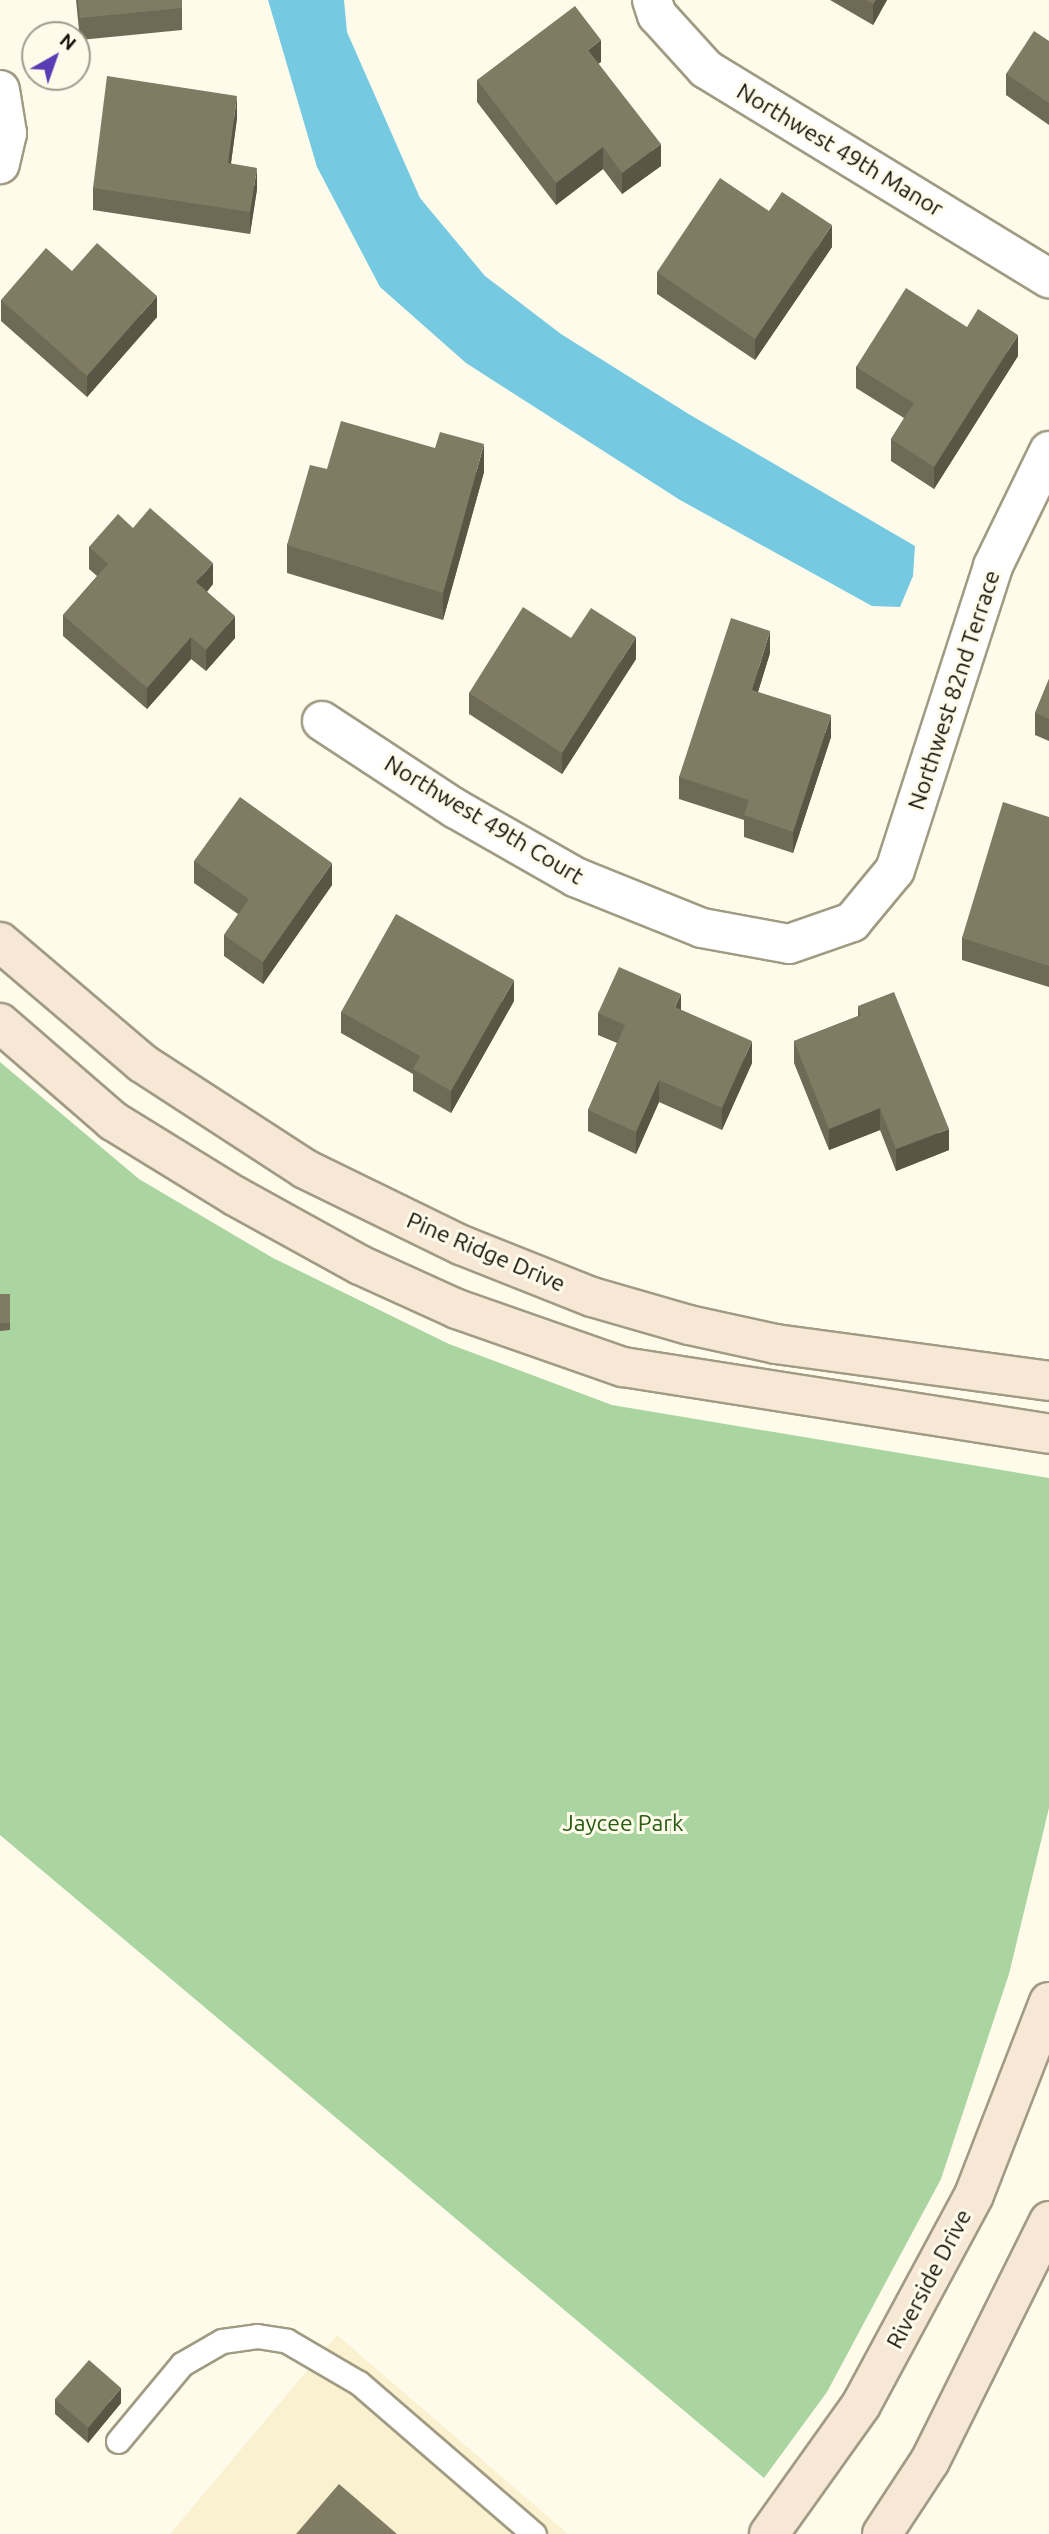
<!DOCTYPE html>
<style>
body{margin:0}
#map{position:relative;width:1049px;height:2534px;overflow:hidden;background:#fffbeb;font-family:Ubuntu,sans-serif}
div>[style]{position:absolute}
.built>*{inset:0;background:#f9f1cf}
.green>*{inset:0;background:#abd5a0}
.water>*{inset:0;background:#75cae2}
.roads{filter:drop-shadow(2px 0 #a09b82) drop-shadow(-2px 0 #a09b82) drop-shadow(0 2px #a09b82) drop-shadow(0 -2px #a09b82)}
.lane>*{height:23px;margin:-11.5px;padding:0 11.5px;transform-origin:11.5px;border-radius:11.5px;background:#fff}
.street>*{height:38px;margin:-19px;padding:0 19px;transform-origin:19px;border-radius:19px;background:#fff}
.secondary>*{height:38px;margin:-19px;padding:0 19px;transform-origin:19px;border-radius:19px;background:#f7e8d6}
.wall>*{inset:0;background:#6e6a55}
.shaded-wall>*{inset:0;background:#5a5645}
.building>*{inset:0;background:#807b63}
span{translate:-50% -50%;white-space:nowrap;text-align:center;line-height:1.15;-webkit-text-stroke:6px #fffbeb;paint-order:stroke}
.street-label{font-size:23px;color:#121007}
.park-label{font-size:23px;color:#255c11}
.north{position:absolute;left:21px;top:21px;width:70px;height:70px;box-sizing:border-box;background:#fffbeb;border:2px solid #a09d90;border-radius:50%;rotate:40deg;font-size:19px;font-weight:700;line-height:28px;text-align:center;color:#121007}
.north::after{content:'';display:block;margin:auto;width:24px;height:32px;background:#5a3cb4;clip-path:polygon(50% 0,100% 100%,50% 72%,0 100%)}
</style>
<div id="map">
<div class="built">
<i style="clip-path:polygon(337px 2335px,568px 2534px,170px 2534px)"></i>
</div>
<div class="green">
<i style="clip-path:polygon(0 1062px,139px 1179px,273px 1258px,449px 1344px,612px 1405px,1049px 1478px,1049px 1808px,1009px 1974px,941px 2179px,827px 2392px,764px 2478px,0 1835px)"></i>
</div>
<div class="water">
<i style="clip-path:polygon(268px 0,344px 0,347px 32px,420px 198px,485px 276px,561px 334px,687px 413px,915px 546px,913px 576px,900px 607px,872px 606px,680px 500px,466px 363px,380px 287px,317px 167px)"></i>
</div>
<div class="roads">
<div class="lane">
<i style="left:118px;top:2441px;width:100px;rotate:-50.3deg"></i>
<i style="left:182px;top:2364px;width:46px;rotate:-29.9deg"></i>
<i style="left:222px;top:2341px;width:35px;rotate:-8deg"></i>
<i style="left:257px;top:2336px;width:30px;rotate:9deg"></i>
<i style="left:287px;top:2341px;width:83px;rotate:30.3deg"></i>
<i style="left:359px;top:2383px;width:231px;rotate:40.8deg"></i>
</div>
<div class="street">
<i style="left:652px;top:0;width:16px;rotate:72deg"></i>
<i style="left:657px;top:15px;width:73px;rotate:47.8deg"></i>
<i style="left:706px;top:69px;width:402px;rotate:31.4deg"></i>
<i style="left:0;top:90px;width:44px;rotate:80.8deg"></i>
<i style="left:7px;top:133px;width:32px;rotate:103deg"></i>
<i style="left:322px;top:721px;width:160px;rotate:33.3deg"></i>
<i style="left:456px;top:809px;width:137px;rotate:29.7deg"></i>
<i style="left:575px;top:877px;width:137px;rotate:21.9deg"></i>
<i style="left:702px;top:928px;width:88px;rotate:10.4deg"></i>
<i style="left:789px;top:944px;width:67px;rotate:-19.2deg"></i>
<i style="left:852px;top:922px;width:67px;rotate:-50.4deg"></i>
<i style="left:895px;top:870px;width:319px;rotate:-72.1deg"></i>
<i style="left:993px;top:566px;width:128px;rotate:-64deg"></i>
</div>
<div class="secondary">
<i style="left:0;top:942px;width:187px;rotate:40.4deg"></i>
<i style="left:142px;top:1063px;width:194px;rotate:33deg"></i>
<i style="left:305px;top:1169px;width:174px;rotate:26deg"></i>
<i style="left:461px;top:1245px;width:141px;rotate:21.7deg"></i>
<i style="left:592px;top:1297px;width:101px;rotate:16.1deg"></i>
<i style="left:689px;top:1325px;width:89px;rotate:12.3deg"></i>
<i style="left:776px;top:1344px;width:275px;rotate:7.7deg"></i>
<i style="left:0;top:1023px;width:150px;rotate:40.9deg"></i>
<i style="left:113px;top:1121px;width:143px;rotate:31.6deg"></i>
<i style="left:235px;top:1196px;width:143px;rotate:28.9deg"></i>
<i style="left:360px;top:1265px;width:107px;rotate:24.4deg"></i>
<i style="left:457px;top:1309px;width:176px;rotate:19.3deg"></i>
<i style="left:623px;top:1367px;width:431px;rotate:8.9deg"></i>
<i style="left:769px;top:2534px;width:158px;rotate:-54.5deg"></i>
<i style="left:861px;top:2405px;width:238px;rotate:-61.7deg"></i>
<i style="left:974px;top:2195px;width:207px;rotate:-68.8deg"></i>
<i style="left:882px;top:2534px;width:87px;rotate:-56.7deg"></i>
<i style="left:930px;top:2461px;width:268px;rotate:-63.6deg"></i>
</div>
</div>
<div class="wall">
<i style="clip-path:polygon(76px 0,182px 0,182px 30px,80px 40px)"></i>
<i style="clip-path:polygon(830px 0,887px 0,873px 25px)"></i>
<i style="clip-path:polygon(1049px 41px,1049px 125px,1006px 95px,1006px 74px)"></i>
<i style="clip-path:polygon(601px 62px,598px 63px,661px 166px,622px 194px,603px 169px,556px 205px,477px 102px,477px 80px)"></i>
<i style="clip-path:polygon(237px 118px,231px 163px,257px 189px,250px 234px,93px 210px,93px 188px)"></i>
<i style="clip-path:polygon(832px 247px,755px 360px,657px 294px,657px 272px)"></i>
<i style="clip-path:polygon(1px 300px,157px 317px,87px 397px,1px 321px)"></i>
<i style="clip-path:polygon(967px 327px,1018px 356px,934px 489px,891px 461px,891px 439px,904px 418px,856px 388px,856px 367px)"></i>
<i style="clip-path:polygon(327px 469px,484px 472px,443px 620px,287px 573px,287px 545px)"></i>
<i style="clip-path:polygon(133px 528px,213px 584px,207px 592px,235px 638px,206px 671px,191px 659px,147px 709px,63px 636px,63px 615px,97px 576px,89px 569px,89px 547px)"></i>
<i style="clip-path:polygon(770px 653px,758px 692px,831px 737px,793px 853px,744px 837px,744px 820px,679px 799px,679px 777px)"></i>
<i style="clip-path:polygon(636px 659px,562px 774px,469px 714px,469px 693px)"></i>
<i style="clip-path:polygon(1049px 679px,1049px 741px,1035px 735px,1035px 713px)"></i>
<i style="clip-path:polygon(1049px 817px,1049px 987px,962px 960px,962px 938px)"></i>
<i style="clip-path:polygon(194px 861px,332px 885px,263px 984px,224px 956px,224px 935px,238px 914px,194px 883px)"></i>
<i style="clip-path:polygon(514px 1001px,451px 1113px,413px 1091px,413px 1074px,341px 1033px,341px 1012px)"></i>
<i style="clip-path:polygon(858px 1006px,949px 1150px,896px 1171px,880px 1130px,829px 1150px,794px 1063px,794px 1041px,858px 1016px)"></i>
<i style="clip-path:polygon(681px 1010px,752px 1063px,722px 1130px,659px 1102px,636px 1154px,588px 1131px,588px 1110px,617px 1043px,598px 1035px,598px 1013px)"></i>
<i style="clip-path:polygon(0 1294px,10px 1294px,10px 1330px,0 1331px)"></i>
<i style="clip-path:polygon(55px 2399px,121px 2403px,88px 2443px,55px 2414px)"></i>
</div>
<div class="shaded-wall">
<i style="clip-path:polygon(876px 0,887px 0,873px 25px,873px 4px)"></i>
<i style="clip-path:polygon(601px 40px,601px 62px,588px 71px,588px 50px)"></i>
<i style="clip-path:polygon(237px 96px,237px 118px,228px 185px,228px 163px)"></i>
<i style="clip-path:polygon(661px 144px,661px 166px,622px 194px,622px 173px)"></i>
<i style="clip-path:polygon(603px 147px,603px 169px,556px 205px,556px 183px)"></i>
<i style="clip-path:polygon(257px 168px,257px 189px,250px 234px,250px 212px)"></i>
<i style="clip-path:polygon(832px 225px,832px 247px,755px 360px,755px 339px)"></i>
<i style="clip-path:polygon(157px 296px,157px 317px,87px 397px,87px 376px)"></i>
<i style="clip-path:polygon(1018px 335px,1018px 356px,934px 489px,934px 467px)"></i>
<i style="clip-path:polygon(484px 444px,484px 472px,443px 620px,443px 593px)"></i>
<i style="clip-path:polygon(213px 563px,213px 584px,196px 604px,196px 582px)"></i>
<i style="clip-path:polygon(235px 616px,235px 638px,206px 671px,206px 650px)"></i>
<i style="clip-path:polygon(770px 631px,770px 653px,752px 711px,752px 690px)"></i>
<i style="clip-path:polygon(191px 637px,191px 659px,147px 709px,147px 688px)"></i>
<i style="clip-path:polygon(636px 637px,636px 659px,562px 774px,562px 753px)"></i>
<i style="clip-path:polygon(831px 715px,831px 737px,793px 853px,793px 832px)"></i>
<i style="clip-path:polygon(332px 863px,332px 885px,263px 984px,263px 962px)"></i>
<i style="clip-path:polygon(514px 980px,514px 1001px,451px 1113px,451px 1091px)"></i>
<i style="clip-path:polygon(681px 994px,681px 1016px,675px 1007px)"></i>
<i style="clip-path:polygon(752px 1041px,752px 1063px,722px 1130px,722px 1108px)"></i>
<i style="clip-path:polygon(659px 1080px,659px 1102px,636px 1154px,636px 1132px)"></i>
<i style="clip-path:polygon(880px 1108px,880px 1130px,829px 1150px,829px 1129px)"></i>
<i style="clip-path:polygon(949px 1129px,949px 1150px,896px 1171px,896px 1149px)"></i>
<i style="clip-path:polygon(121px 2388px,121px 2403px,88px 2443px,88px 2428px)"></i>
</div>
<div class="building">
<i style="clip-path:polygon(78px 0,182px 0,182px 8px,80px 18px)"></i>
<i style="clip-path:polygon(866px 0,876px 0,873px 4px)"></i>
<i style="clip-path:polygon(575px 6px,601px 40px,588px 50px,661px 144px,622px 173px,603px 147px,556px 183px,477px 80px)"></i>
<i style="clip-path:polygon(1034px 31px,1049px 41px,1049px 103px,1006px 74px)"></i>
<i style="clip-path:polygon(107px 76px,237px 96px,228px 163px,257px 168px,250px 212px,93px 188px)"></i>
<i style="clip-path:polygon(720px 178px,769px 211px,782px 192px,832px 225px,755px 339px,657px 272px)"></i>
<i style="clip-path:polygon(97px 243px,157px 296px,87px 376px,1px 300px,46px 248px,72px 271px)"></i>
<i style="clip-path:polygon(906px 288px,967px 327px,978px 309px,1018px 335px,934px 467px,891px 439px,914px 403px,856px 367px)"></i>
<i style="clip-path:polygon(341px 421px,435px 448px,440px 432px,484px 444px,443px 593px,287px 545px,310px 465px,327px 469px)"></i>
<i style="clip-path:polygon(150px 508px,213px 563px,196px 582px,235px 616px,206px 650px,191px 637px,147px 688px,63px 615px,108px 564px,89px 547px,118px 514px,133px 528px)"></i>
<i style="clip-path:polygon(523px 607px,571px 638px,591px 608px,636px 637px,562px 753px,469px 693px)"></i>
<i style="clip-path:polygon(731px 618px,770px 631px,752px 690px,831px 715px,793px 832px,744px 815px,749px 800px,679px 777px)"></i>
<i style="clip-path:polygon(1049px 679px,1049px 719px,1035px 713px)"></i>
<i style="clip-path:polygon(240px 797px,332px 863px,263px 962px,224px 935px,249px 899px,194px 861px)"></i>
<i style="clip-path:polygon(1003px 802px,1049px 817px,1049px 966px,962px 938px)"></i>
<i style="clip-path:polygon(396px 914px,514px 980px,451px 1091px,413px 1069px,420px 1056px,341px 1012px)"></i>
<i style="clip-path:polygon(619px 967px,681px 994px,675px 1007px,752px 1041px,722px 1108px,659px 1080px,636px 1132px,588px 1110px,625px 1025px,598px 1013px)"></i>
<i style="clip-path:polygon(894px 992px,949px 1129px,896px 1149px,880px 1108px,829px 1129px,794px 1041px,861px 1015px,858px 1006px)"></i>
<i style="clip-path:polygon(0 1294px,10px 1294px,10px 1323px,0 1323px)"></i>
<i style="clip-path:polygon(89px 2360px,121px 2388px,88px 2428px,55px 2399px)"></i>
<i style="clip-path:polygon(339px 2484px,397px 2534px,296px 2534px)"></i>
</div>
<div class="street-label">
<span style="left:840px;top:150px;rotate:31deg">Northwest 49th Manor</span>
<span style="left:954px;top:690px;rotate:-72deg">Northwest 82nd Terrace</span>
<span style="left:484px;top:820px;rotate:31deg">Northwest 49th Court</span>
<span style="left:486px;top:1252px;rotate:23deg">Pine Ridge Drive</span>
<span style="left:929px;top:2279px;rotate:-62deg">Riverside Drive</span>
</div>
<div class="park-label">
<span style="left:623px;top:1823px">Jaycee Park</span>
</div>
<div class="north">N</div>
</div>
